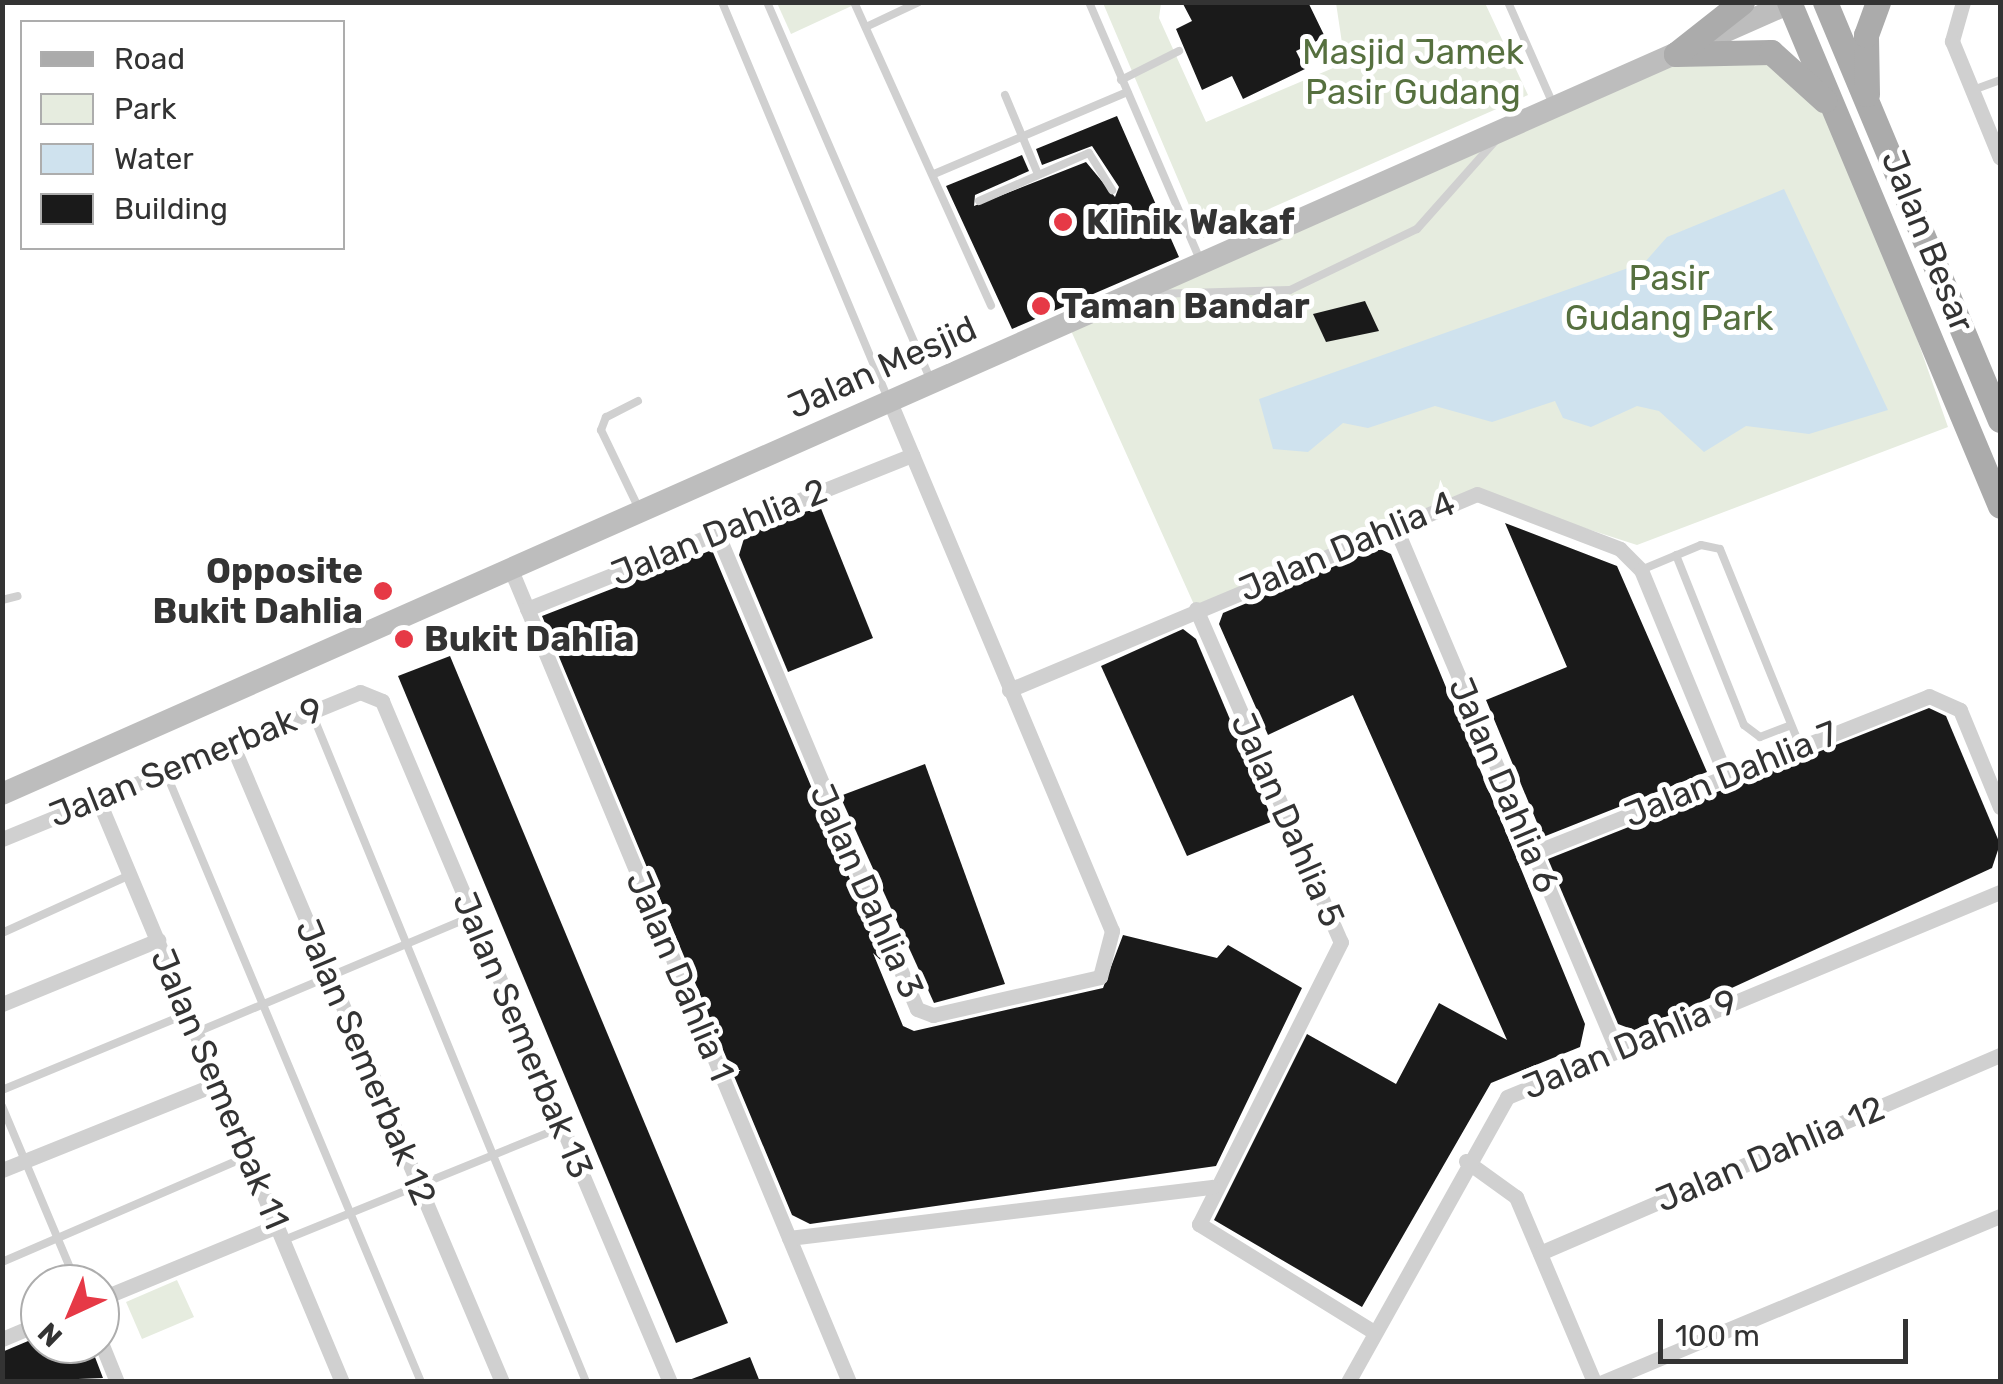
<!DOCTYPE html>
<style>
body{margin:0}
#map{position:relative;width:2003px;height:1384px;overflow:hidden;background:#fff;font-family:Rubik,sans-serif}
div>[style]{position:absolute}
.green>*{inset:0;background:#e6ecdf}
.water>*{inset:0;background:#cfe2ee}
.building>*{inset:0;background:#1a1a1a}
.lane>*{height:8px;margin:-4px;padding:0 4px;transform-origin:4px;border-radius:4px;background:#d0d0d0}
.street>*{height:15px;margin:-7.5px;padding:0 7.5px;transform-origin:7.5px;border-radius:7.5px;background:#d0d0d0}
.secondary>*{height:22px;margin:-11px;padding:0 11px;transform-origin:11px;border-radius:11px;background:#bdbdbd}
.primary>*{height:25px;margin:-12.5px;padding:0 12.5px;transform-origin:12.5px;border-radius:12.5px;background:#ababab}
.dots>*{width:28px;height:28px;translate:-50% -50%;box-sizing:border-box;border:5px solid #fff;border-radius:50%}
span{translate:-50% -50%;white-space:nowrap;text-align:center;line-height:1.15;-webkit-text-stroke:10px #fff;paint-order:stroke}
.park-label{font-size:35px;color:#56703f}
.poi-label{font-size:35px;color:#333;font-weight:700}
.left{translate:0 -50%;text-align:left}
.right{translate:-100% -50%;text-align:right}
.street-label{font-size:35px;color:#333}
.frame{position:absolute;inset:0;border:5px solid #333;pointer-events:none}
.legend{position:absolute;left:20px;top:20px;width:325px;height:230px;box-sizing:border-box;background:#fff;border:2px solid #adadad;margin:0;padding:12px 18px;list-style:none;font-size:30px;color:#333}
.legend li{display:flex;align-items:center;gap:20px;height:50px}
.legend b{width:50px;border:2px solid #adadad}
.north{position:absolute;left:20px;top:1264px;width:100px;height:100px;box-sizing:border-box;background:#fff;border:2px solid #adadad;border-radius:50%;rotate:224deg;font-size:28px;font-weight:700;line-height:40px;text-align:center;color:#333}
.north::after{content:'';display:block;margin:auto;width:35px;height:45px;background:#e63946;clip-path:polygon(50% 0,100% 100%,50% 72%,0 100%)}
.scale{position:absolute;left:1658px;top:1319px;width:250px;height:45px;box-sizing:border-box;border:5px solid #333;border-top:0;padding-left:12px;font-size:30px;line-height:35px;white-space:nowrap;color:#333;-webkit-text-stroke:8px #fff;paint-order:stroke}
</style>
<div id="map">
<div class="green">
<i style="clip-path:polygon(777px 3px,858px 3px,791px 34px)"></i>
<i style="clip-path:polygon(1103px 3px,1161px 3px,1159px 18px,1206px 122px,1345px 63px,1336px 3px,1485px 3px,1528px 95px,1203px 238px)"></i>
<i style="clip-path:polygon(1754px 48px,1840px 119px,1948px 427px,1637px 545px,1482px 495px,1196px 609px,1068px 324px,1676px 54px)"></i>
<i style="clip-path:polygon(177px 1280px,194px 1317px,142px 1339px,126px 1302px)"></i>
</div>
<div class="water">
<i style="clip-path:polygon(1784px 189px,1888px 410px,1809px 434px,1746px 426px,1704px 452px,1659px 411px,1637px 406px,1591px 427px,1563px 418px,1555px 401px,1492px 422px,1435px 406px,1368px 428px,1343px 423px,1308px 452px,1273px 449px,1259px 399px,1645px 262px,1667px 237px)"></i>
</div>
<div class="building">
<i style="clip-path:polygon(1182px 2px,1308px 2px,1325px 37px,1296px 51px,1305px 69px,1243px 99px,1232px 76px,1202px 90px,1176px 29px,1192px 21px)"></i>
<i style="clip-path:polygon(1117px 116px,1179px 257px,1012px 329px,946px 186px,1022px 155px,1029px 171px,975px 195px,974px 206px,1086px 162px,1115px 197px,1119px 187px,1092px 146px,1042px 165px,1036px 149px)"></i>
<i style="clip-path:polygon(1365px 301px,1379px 331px,1326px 342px,1313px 314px)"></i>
<i style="clip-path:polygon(820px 506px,873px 638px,788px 672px,739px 555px,745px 535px)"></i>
<i style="clip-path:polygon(1505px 523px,1617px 566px,1707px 772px,1543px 837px,1486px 700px,1567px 667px)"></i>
<i style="clip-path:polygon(1378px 548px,1391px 554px,1585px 1024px,1580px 1047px,1491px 1083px,1362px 1307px,1214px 1220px,1307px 1034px,1396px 1084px,1439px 1003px,1507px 1040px,1353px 695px,1268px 735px,1219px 624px,1223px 613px)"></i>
<i style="clip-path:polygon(712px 550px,886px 965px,873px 953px,903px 1026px,914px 1031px,1103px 988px,1123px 935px,1217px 958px,1228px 945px,1302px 988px,1216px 1166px,810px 1224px,792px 1215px,542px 616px)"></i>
<i style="clip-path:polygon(1183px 629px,1196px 639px,1273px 821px,1187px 856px,1101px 666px)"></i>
<i style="clip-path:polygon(450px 656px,728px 1323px,676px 1343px,398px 676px)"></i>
<i style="clip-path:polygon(1929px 708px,1946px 716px,2000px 844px,1992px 868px,1697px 1004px,1634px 1030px,1618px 1024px,1548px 859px)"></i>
<i style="clip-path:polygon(925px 764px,1005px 984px,934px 1003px,840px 796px)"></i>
<i style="clip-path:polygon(40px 1336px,40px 1344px,90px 1344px,103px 1378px,2px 1382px,2px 1352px)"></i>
<i style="clip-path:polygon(750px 1357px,760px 1382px,689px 1382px,689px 1380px)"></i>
</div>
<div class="lane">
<i style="left:722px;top:2px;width:429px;rotate:67.3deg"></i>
<i style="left:767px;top:2px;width:411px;rotate:66.6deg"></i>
<i style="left:854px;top:2px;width:333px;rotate:65.7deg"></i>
<i style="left:1089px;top:2px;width:281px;rotate:66.7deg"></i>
<i style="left:1508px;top:2px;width:111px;rotate:66.2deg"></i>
<i style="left:868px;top:26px;width:56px;rotate:-25.2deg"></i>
<i style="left:1121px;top:80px;width:65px;rotate:-26.6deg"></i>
<i style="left:1973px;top:90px;width:29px;rotate:-20deg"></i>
<i style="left:1005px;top:95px;width:83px;rotate:67.4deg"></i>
<i style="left:934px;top:174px;width:210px;rotate:-23deg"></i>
<i style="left:979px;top:201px;width:120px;rotate:-23.6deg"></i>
<i style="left:1089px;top:153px;width:44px;rotate:58.1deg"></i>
<i style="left:1154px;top:294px;width:136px;rotate:-1.7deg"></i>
<i style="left:1290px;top:290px;width:141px;rotate:-25.7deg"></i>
<i style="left:1417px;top:229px;width:118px;rotate:-48.4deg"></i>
<i style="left:638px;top:401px;width:36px;rotate:153deg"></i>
<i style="left:606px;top:417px;width:14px;rotate:111deg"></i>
<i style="left:601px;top:430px;width:88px;rotate:64.3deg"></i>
<i style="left:1676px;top:555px;width:183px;rotate:68.2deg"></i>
<i style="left:1744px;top:725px;width:20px;rotate:37deg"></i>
<i style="left:1760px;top:737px;width:33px;rotate:-21deg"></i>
<i style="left:1641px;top:570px;width:65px;rotate:-22.6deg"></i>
<i style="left:1701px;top:545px;width:19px;rotate:12deg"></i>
<i style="left:1720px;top:549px;width:213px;rotate:67.9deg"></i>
<i style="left:2px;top:600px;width:16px;rotate:-14deg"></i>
<i style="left:311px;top:711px;width:725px;rotate:67.71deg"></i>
<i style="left:166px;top:773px;width:660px;rotate:67.28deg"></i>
<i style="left:2px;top:933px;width:141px;rotate:-24.4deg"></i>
<i style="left:197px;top:1032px;width:299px;rotate:-22.8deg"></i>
<i style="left:2px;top:1090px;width:202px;rotate:-22.4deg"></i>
<i style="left:2px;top:1106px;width:193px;rotate:67.2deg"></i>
<i style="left:284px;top:1240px;width:300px;rotate:-22.1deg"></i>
<i style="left:2px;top:1262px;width:266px;rotate:-23.3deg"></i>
</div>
<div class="street">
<i style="left:1963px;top:2px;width:41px;rotate:105.8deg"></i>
<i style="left:1952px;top:41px;width:126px;rotate:67.7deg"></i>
<i style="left:1394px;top:524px;width:567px;rotate:67.05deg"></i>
<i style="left:717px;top:533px;width:516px;rotate:67.21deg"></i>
<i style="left:917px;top:1009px;width:17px;rotate:21deg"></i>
<i style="left:933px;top:1015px;width:171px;rotate:-12.8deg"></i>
<i style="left:1100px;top:977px;width:48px;rotate:-75.4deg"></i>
<i style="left:1112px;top:931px;width:574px;rotate:-112.77deg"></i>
<i style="left:511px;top:570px;width:880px;rotate:67.4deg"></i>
<i style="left:527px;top:609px;width:415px;rotate:-21.8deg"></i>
<i style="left:1196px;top:609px;width:363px;rotate:66.5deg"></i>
<i style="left:1341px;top:942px;width:316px;rotate:116.7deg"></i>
<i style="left:1199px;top:1224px;width:203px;rotate:31.7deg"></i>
<i style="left:1009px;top:690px;width:507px;rotate:-22.72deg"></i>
<i style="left:1477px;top:494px;width:153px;rotate:21deg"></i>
<i style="left:1620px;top:549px;width:30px;rotate:45deg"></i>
<i style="left:1641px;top:570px;width:223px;rotate:67.6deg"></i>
<i style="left:231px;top:742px;width:695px;rotate:67.05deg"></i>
<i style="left:97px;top:797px;width:634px;rotate:67.28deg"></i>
<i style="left:2px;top:839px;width:387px;rotate:-22.3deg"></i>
<i style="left:360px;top:692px;width:24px;rotate:22deg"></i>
<i style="left:382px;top:701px;width:739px;rotate:67.08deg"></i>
<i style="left:1533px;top:853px;width:426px;rotate:-21.6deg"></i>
<i style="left:1929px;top:696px;width:34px;rotate:24deg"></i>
<i style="left:1960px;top:710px;width:105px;rotate:67.6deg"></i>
<i style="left:2px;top:1004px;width:169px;rotate:-22.3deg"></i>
<i style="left:1466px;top:1161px;width:62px;rotate:35.8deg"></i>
<i style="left:1516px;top:1197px;width:201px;rotate:67.1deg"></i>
<i style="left:2px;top:1170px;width:233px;rotate:-21.9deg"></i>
<i style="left:789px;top:1238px;width:426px;rotate:-6.9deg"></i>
<i style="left:1540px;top:1253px;width:501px;rotate:-23.29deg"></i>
<i style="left:100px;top:1299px;width:191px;rotate:-22.4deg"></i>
<i style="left:2px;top:1339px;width:41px;rotate:-22.8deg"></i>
<i style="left:100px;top:1340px;width:45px;rotate:68deg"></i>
<i style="left:1348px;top:1382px;width:326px;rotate:-60.8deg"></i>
<i style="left:1507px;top:1097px;width:534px;rotate:-22.58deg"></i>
<i style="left:1603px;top:1382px;width:430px;rotate:-22.7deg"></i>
</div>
<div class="secondary">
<i style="left:2px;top:794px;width:1957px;rotate:-23.87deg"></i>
</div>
<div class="primary">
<i style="left:1789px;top:2px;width:546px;rotate:67.28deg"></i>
<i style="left:1825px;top:2px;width:453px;rotate:67.3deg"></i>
<i style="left:1676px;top:54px;width:95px;rotate:-1.2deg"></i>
<i style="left:1771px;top:52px;width:72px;rotate:42.2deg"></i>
<i style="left:1676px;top:54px;width:84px;rotate:-38.2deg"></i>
<i style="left:1867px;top:94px;width:59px;rotate:-91deg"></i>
<i style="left:1866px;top:35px;width:35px;rotate:-70deg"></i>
</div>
<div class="dots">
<i style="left:1063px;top:222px;background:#e63946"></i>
<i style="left:1041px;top:306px;background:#e63946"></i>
<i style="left:383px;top:591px;background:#e63946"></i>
<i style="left:404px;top:639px;background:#e63946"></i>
</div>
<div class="park-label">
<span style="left:1413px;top:72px">Masjid Jamek<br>Pasir Gudang</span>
<span style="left:1669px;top:298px">Pasir<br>Gudang Park</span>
</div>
<div class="poi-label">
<span class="left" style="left:1086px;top:222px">Klinik Wakaf</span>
<span class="left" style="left:1061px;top:306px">Taman Bandar</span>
<span class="right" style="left:363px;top:591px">Opposite<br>Bukit Dahlia</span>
<span class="left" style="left:424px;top:639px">Bukit Dahlia</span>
</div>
<div class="street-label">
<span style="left:1928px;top:241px;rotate:68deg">Jalan Besar</span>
<span style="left:882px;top:367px;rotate:-24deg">Jalan Mesjid</span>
<span style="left:719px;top:532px;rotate:-22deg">Jalan Dahlia 2</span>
<span style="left:1347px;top:546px;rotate:-23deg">Jalan Dahlia 4</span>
<span style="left:186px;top:762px;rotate:-22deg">Jalan Semerbak 9</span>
<span style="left:1731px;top:774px;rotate:-22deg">Jalan Dahlia 7</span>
<span style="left:1504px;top:785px;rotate:67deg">Jalan Dahlia 6</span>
<span style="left:1288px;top:820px;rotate:66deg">Jalan Dahlia 5</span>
<span style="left:867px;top:891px;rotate:66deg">Jalan Dahlia 3</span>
<span style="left:680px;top:976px;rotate:67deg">Jalan Dahlia 1</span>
<span style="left:523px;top:1035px;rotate:67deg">Jalan Semerbak 13</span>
<span style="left:1630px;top:1044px;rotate:-23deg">Jalan Dahlia 9</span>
<span style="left:366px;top:1062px;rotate:67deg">Jalan Semerbak 12</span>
<span style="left:220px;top:1089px;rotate:67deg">Jalan Semerbak 11</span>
<span style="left:1770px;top:1154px;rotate:-23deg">Jalan Dahlia 12</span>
</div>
<div class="frame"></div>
<ul class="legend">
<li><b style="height:12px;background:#ababab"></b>Road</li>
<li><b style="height:28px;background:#e6ecdf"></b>Park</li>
<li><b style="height:28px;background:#cfe2ee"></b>Water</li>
<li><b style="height:28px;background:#1a1a1a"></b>Building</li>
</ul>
<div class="north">N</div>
<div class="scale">100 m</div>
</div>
